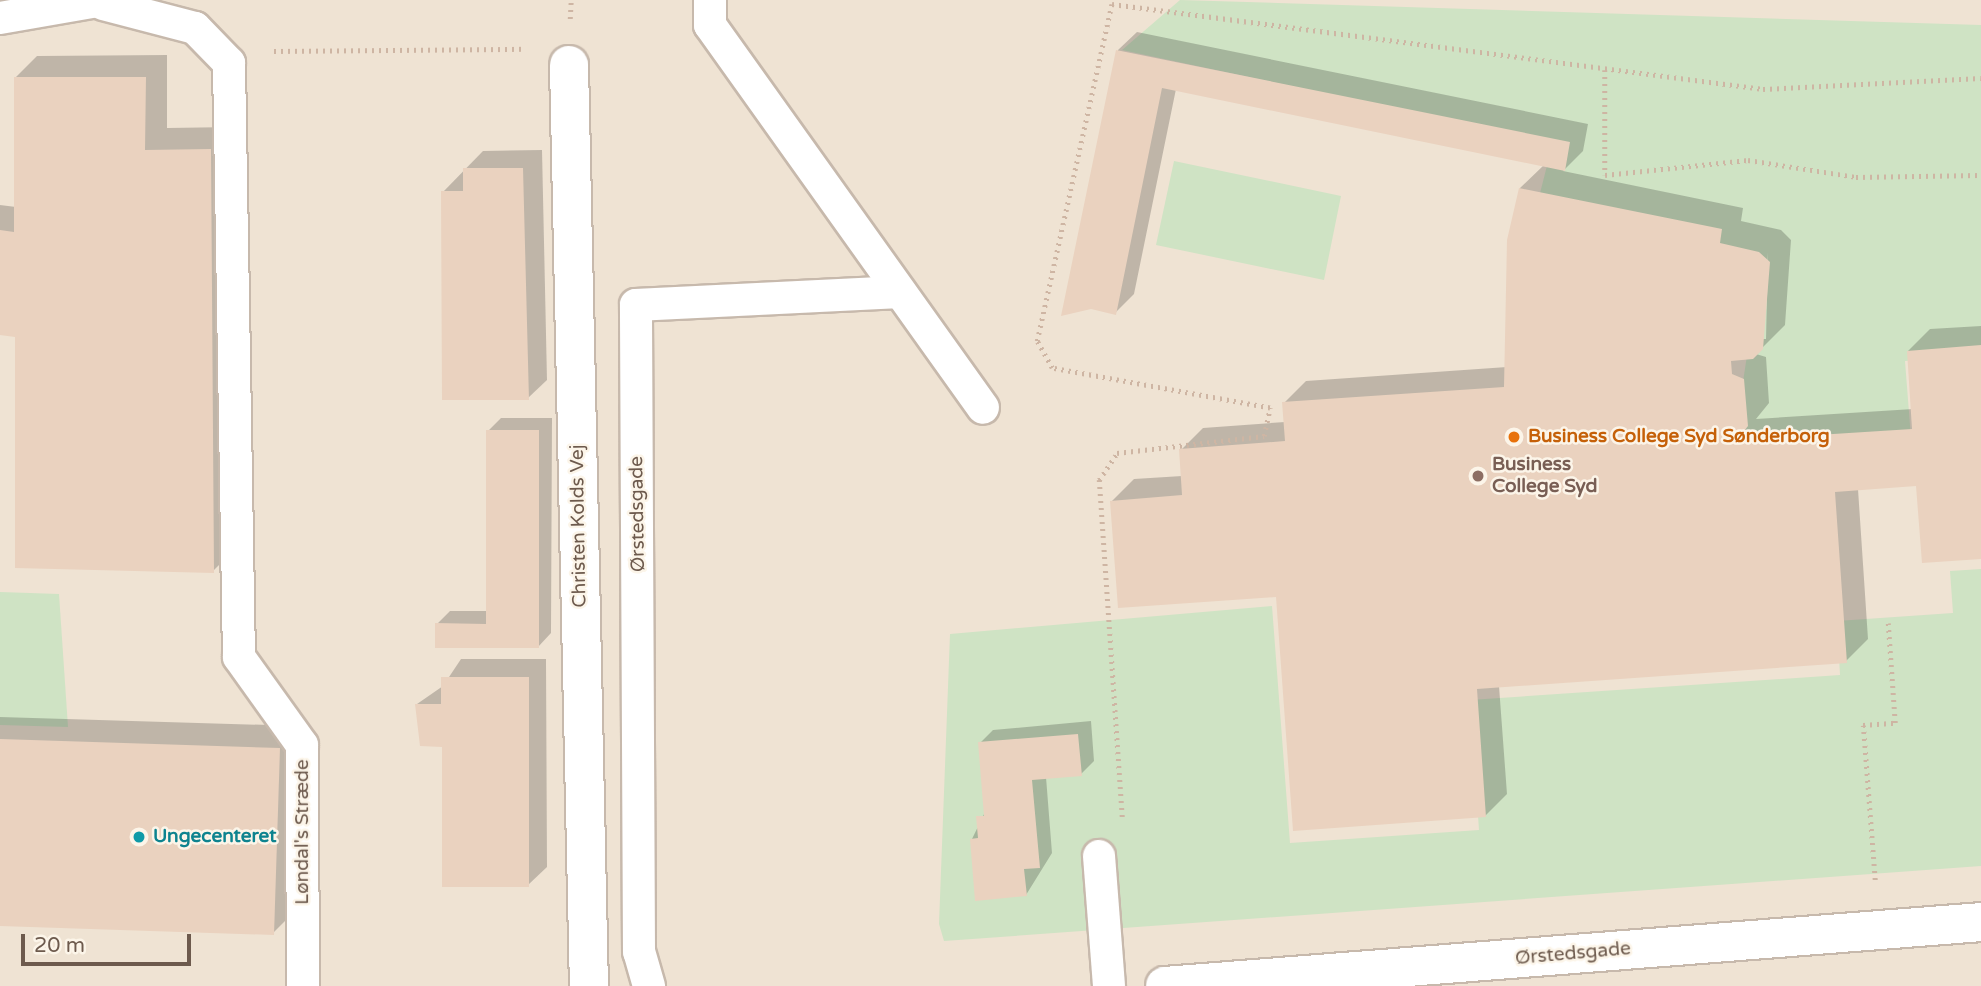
<!DOCTYPE html>
<meta charset="utf-8">
<style>
body{margin:0}
#map{position:relative;width:1981px;height:986px;overflow:hidden;background:#f8f1e3;font-family:"Varela Round",sans-serif}
div>[style]{position:absolute}
.residential>*{inset:0;background:#efe3d3}
.green>*{inset:0;background:#cfe3c4}
.shadow>*{inset:0;background:#0003}
.building>*{inset:0;background:#ead2bf}
.path>*{height:4.5px;margin-top:-2.25px;transform-origin:0;background:repeating-linear-gradient(90deg,#ceb5a3 0 2px,transparent 0 7px)}
.roads{filter:drop-shadow(2px 0 #c7b9ac) drop-shadow(-2px 0 #c7b9ac) drop-shadow(0 2px #c7b9ac) drop-shadow(0 -2px #c7b9ac)}
.service>*{height:32px;margin:-16px;padding:0 16px;transform-origin:16px;border-radius:16px;background:#fff}
.minor>*{height:38px;margin:-19px;padding:0 19px;transform-origin:19px;border-radius:19px;background:#fff}
.dots>*{width:19px;height:19px;translate:-50% -50%;box-sizing:border-box;border:4px solid #fcf5e9;border-radius:50%}
span{translate:-50% -50%;white-space:nowrap;text-align:center;line-height:1.15;-webkit-text-stroke:5px #fcf5e9;paint-order:stroke}
.food-label{font-size:19px;color:#c56008;font-weight:700}
.left{translate:0 -50%;text-align:left}
.education-label{font-size:19px;color:#785e54;font-weight:700}
.street-label{font-size:19px;color:#6d5a4d}
.culture-label{font-size:19px;color:#0d838f;font-weight:700}
.scale{position:absolute;left:21px;top:934px;width:170px;height:32px;box-sizing:border-box;border:4px solid #6d5a4d;border-top:0;padding-left:9px;font-size:21px;line-height:24px;white-space:nowrap;color:#6d5a4d;-webkit-text-stroke:5px #fcf5e9;paint-order:stroke}
</style>
<div id="map">
<div class="residential">
<i style="clip-path:polygon(0 0,1981px 0,1981px 986px,0 986px)"></i>
</div>
<div class="green">
<i style="clip-path:polygon(1180px 0,1981px 25px,1981px 356px,1905px 361px,1911px 438px,1748px 450px,1742px 388px,1761px 264px,1538px 201px,1553px 142px,1122px 50px)"></i>
<i style="clip-path:polygon(1174px 161px,1341px 196px,1324px 280px,1156px 245px)"></i>
<i style="clip-path:polygon(1981px 569px,1981px 866px,944px 941px,939px 924px,950px 634px,1272px 606px,1290px 843px,1479px 830px,1470px 700px,1840px 675px,1837px 621px,1953px 613px,1950px 571px)"></i>
<i style="clip-path:polygon(0 592px,59px 594px,68px 727px,0 725px)"></i>
</div>
<div class="shadow">
<i style="clip-path:polygon(evenodd,1137px 32px,1588px 124px,1583px 151px,1563px 171px,1743px 208px,1741px 221px,1781px 230px,1791px 240px,1785px 325px,1756px 354px,1766px 357px,1769px 403px,1756px 419px,1913px 409px,1908px 351px,1930px 329px,1981px 326px,1981px 557px,1918px 484px,1858px 489px,1868px 639px,1846px 661px,1499px 686px,1507px 794px,1485px 816px,1278px 595px,1112px 501px,1134px 479px,1182px 476px,1181px 450px,1203px 428px,1285px 422px,1284px 403px,1306px 381px,1507px 367px,1520px 188px,1544px 165px,1176px 89px,1134px 294px,1115px 313px,1118px 50px,1137px 32px,1768px 253px,1766px 339px,1762px 339px,1768px 253px)"></i>
<i style="clip-path:polygon(167px 55px,167px 128px,233px 127px,235px 549px,213px 571px,17px 336px,0 333px,0 205px,16px 207px,15px 78px,37px 56px)"></i>
<i style="clip-path:polygon(542px 150px,547px 380px,528px 398px,443px 192px,483px 151px)"></i>
<i style="clip-path:polygon(501px 418px,552px 418px,551px 633px,538px 647px,437px 624px,450px 611px,488px 611px,488px 431px)"></i>
<i style="clip-path:polygon(461px 659px,546px 659px,547px 867px,528px 885px,417px 704px,443px 686px)"></i>
<i style="clip-path:polygon(0 717px,301px 726px,295px 911px,273px 933px,0 925px)"></i>
<i style="clip-path:polygon(1091px 721px,1094px 761px,1081px 774px,1046px 777px,1052px 853px,1026px 895px,972px 839px,986px 810px,980px 743px,993px 730px)"></i>
</div>
<div class="building">
<i style="clip-path:polygon(1116px 50px,1570px 142px,1565px 171px,1162px 88px,1116px 315px,1091px 309px,1061px 316px)"></i>
<i style="clip-path:polygon(14px 77px,146px 77px,145px 150px,211px 149px,214px 573px,15px 568px,15px 337px,0 335px,0 230px,14px 232px)"></i>
<i style="clip-path:polygon(463px 168px,523px 168px,529px 400px,442px 400px,441px 191px,463px 191px)"></i>
<i style="clip-path:polygon(1519px 188px,1722px 229px,1720px 243px,1759px 252px,1770px 262px,1763px 349px,1753px 359px,1731px 361px,1732px 374px,1744px 379px,1748px 426px,1737px 440px,1912px 429px,1907px 351px,1981px 345px,1981px 559px,1922px 563px,1916px 486px,1835px 492px,1847px 663px,1477px 689px,1486px 817px,1293px 831px,1276px 597px,1118px 608px,1110px 501px,1182px 495px,1179px 449px,1285px 441px,1282px 402px,1504px 387px,1507px 240px)"></i>
<i style="clip-path:polygon(486px 430px,539px 430px,539px 648px,435px 648px,435px 623px,486px 624px)"></i>
<i style="clip-path:polygon(441px 677px,529px 677px,529px 887px,442px 887px,442px 747px,420px 746px,415px 704px,441px 704px)"></i>
<i style="clip-path:polygon(1078px 734px,1082px 776px,1032px 780px,1040px 868px,1024px 869px,1027px 896px,975px 901px,970px 839px,978px 838px,976px 816px,984px 816px,978px 742px)"></i>
<i style="clip-path:polygon(0 739px,280px 748px,274px 935px,0 926px)"></i>
</div>
<div class="path">
<i style="left:570px;top:19px;width:19px;rotate:-87deg"></i>
<i style="left:274px;top:51px;width:250px;rotate:-0.5deg"></i>
<i style="left:1605px;top:70px;width:105px;rotate:90deg"></i>
<i style="left:1605px;top:175px;width:144px;rotate:-6deg"></i>
<i style="left:1748px;top:160px;width:109px;rotate:8.9deg"></i>
<i style="left:1856px;top:177px;width:125px;rotate:-0.9deg"></i>
<i style="left:1122px;top:817px;width:338px;rotate:-93.9deg"></i>
<i style="left:1099px;top:480px;width:32px;rotate:-56deg"></i>
<i style="left:1117px;top:453px;width:148px;rotate:-6.6deg"></i>
<i style="left:1264px;top:436px;width:29px;rotate:-78deg"></i>
<i style="left:1270px;top:408px;width:222px;rotate:-169.6deg"></i>
<i style="left:1052px;top:368px;width:31px;rotate:-119deg"></i>
<i style="left:1037px;top:341px;width:345px;rotate:-77.5deg"></i>
<i style="left:1112px;top:4px;width:657px;rotate:7.44deg"></i>
<i style="left:1763px;top:89px;width:218px;rotate:-2.9deg"></i>
<i style="left:1875px;top:880px;width:155px;rotate:-94.4deg"></i>
<i style="left:1863px;top:725px;width:32px;rotate:-4deg"></i>
<i style="left:1895px;top:723px;width:100px;rotate:-94deg"></i>
</div>
<div class="roads">
<div class="service">
<i style="left:710px;top:0;width:25px;rotate:90deg"></i>
<i style="left:710px;top:25px;width:470px;rotate:54.5deg"></i>
<i style="left:103px;top:4px;width:95px;rotate:14.6deg"></i>
<i style="left:195px;top:28px;width:49px;rotate:45.8deg"></i>
<i style="left:229px;top:63px;width:594px;rotate:89.04deg"></i>
<i style="left:239px;top:657px;width:108px;rotate:54.4deg"></i>
<i style="left:302px;top:745px;width:241px;rotate:89.8deg"></i>
<i style="left:0;top:18px;width:105px;rotate:-9.9deg"></i>
<i style="left:1099px;top:856px;width:130px;rotate:85.6deg"></i>
<i style="left:649px;top:986px;width:35px;rotate:-106deg"></i>
<i style="left:639px;top:952px;width:647px;rotate:-90.27deg"></i>
<i style="left:636px;top:305px;width:264px;rotate:-2.8deg"></i>
</div>
<div class="minor">
<i style="left:569px;top:65px;width:921px;rotate:88.76deg"></i>
<i style="left:1165px;top:986px;width:819px;rotate:-4.48deg"></i>
</div>
</div>
<div class="dots">
<i style="left:1514px;top:437px;background:#e8710a"></i>
<i style="left:1478px;top:476px;background:#8d6e63"></i>
<i style="left:139px;top:837px;background:#0f9aa8"></i>
</div>
<div class="food-label">
<span class="left" style="left:1528px;top:437px">Business College Syd Sønderborg</span>
</div>
<div class="education-label">
<span class="left" style="left:1492px;top:476px">Business<br>College Syd</span>
</div>
<div class="street-label">
<span style="left:638px;top:514px;rotate:-91deg">Ørstedsgade</span>
<span style="left:579px;top:526px;rotate:-91deg">Christen Kolds Vej</span>
<span style="left:303px;top:832px;rotate:-90deg">Løndal's Stræde</span>
<span style="left:1573px;top:954px;rotate:-5deg">Ørstedsgade</span>
</div>
<div class="culture-label">
<span class="left" style="left:153px;top:837px">Ungecenteret</span>
</div>
<div class="scale">20 m</div>
</div>
